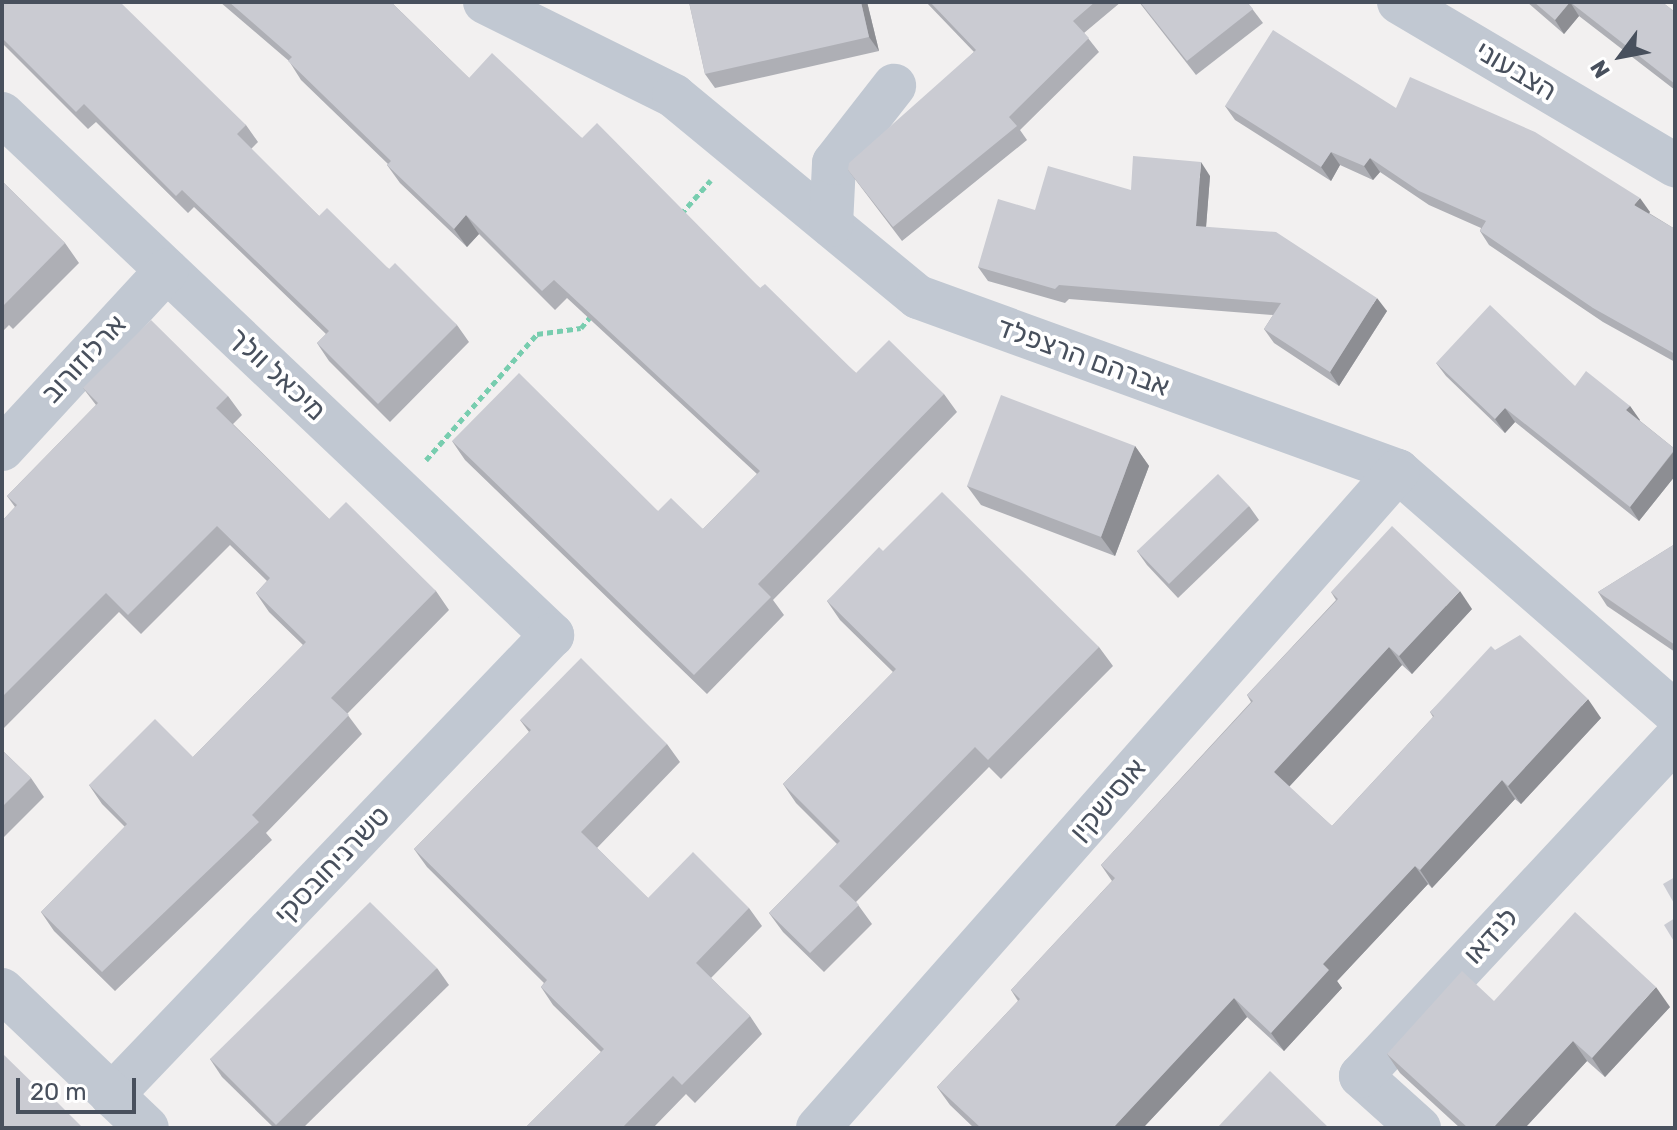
<!DOCTYPE html>
<meta charset="utf-8">
<style>
body{margin:0}
#map{position:relative;width:1677px;height:1130px;overflow:hidden;background:#f2f0f0;font-family:Rubik,"Noto Sans Hebrew",sans-serif}
div>[style]{position:absolute}
.path>*{height:5px;margin-top:-2.5px;transform-origin:0;background:repeating-linear-gradient(90deg,#78cdaf 0 6px,transparent 0 10px)}
.minor>*{height:44px;margin:-22px;padding:0 22px;transform-origin:22px;border-radius:22px;background:#c1c8d2}
.wall>*{inset:0;background:#aeafb5}
.shaded-wall>*{inset:0;background:#8d8e93}
.building>*{inset:0;background:#cacbd2}
span{translate:-50% -50%;white-space:nowrap;text-align:center;line-height:1.15;-webkit-text-stroke:8px #fff;paint-order:stroke}
.street-label{font-size:28px;color:#48505d}
.frame{position:absolute;inset:0;border:4px solid #48505d;pointer-events:none}
.north{position:absolute;left:1581px;top:16px;width:80px;height:80px;-webkit-text-stroke:6px #fff;paint-order:stroke;rotate:238deg;font-size:22px;font-weight:700;line-height:32px;text-align:center;color:#48505d}
.north::after{content:'';display:block;margin:auto;width:28px;height:36px;background:#48505d;clip-path:polygon(50% 0,100% 100%,50% 72%,0 100%)}
.scale{position:absolute;left:16px;top:1078px;width:120px;height:36px;box-sizing:border-box;border:4px solid #48505d;border-top:0;padding-left:10px;font-size:24px;line-height:28px;white-space:nowrap;color:#48505d;-webkit-text-stroke:6px #fff;paint-order:stroke}
</style>
<div id="map">
<div class="path">
<i style="left:681px;top:214px;width:45px;rotate:-48.6deg"></i>
<i style="left:426px;top:460px;width:168px;rotate:-48.6deg"></i>
<i style="left:537px;top:334px;width:44px;rotate:-7.8deg"></i>
<i style="left:581px;top:328px;width:17px;rotate:-50deg"></i>
</div>
<div class="minor">
<i style="left:485px;top:2px;width:211px;rotate:26.4deg"></i>
<i style="left:674px;top:96px;width:316px;rotate:39.5deg"></i>
<i style="left:918px;top:297px;width:511px;rotate:19.93deg"></i>
<i style="left:1398px;top:471px;width:368px;rotate:41.1deg"></i>
<i style="left:1399px;top:2px;width:321px;rotate:30.6deg"></i>
<i style="left:2px;top:114px;width:758px;rotate:43.45deg"></i>
<i style="left:552px;top:635px;width:637px;rotate:133.73deg"></i>
<i style="left:831px;top:225px;width:62px;rotate:-87.2deg"></i>
<i style="left:834px;top:163px;width:98px;rotate:-52.1deg"></i>
<i style="left:2px;top:449px;width:243px;rotate:-47.3deg"></i>
<i style="left:2px;top:990px;width:200px;rotate:43.6deg"></i>
<i style="left:818px;top:1128px;width:876px;rotate:-48.56deg"></i>
<i style="left:1419px;top:1128px;width:78px;rotate:-138.1deg"></i>
<i style="left:1361px;top:1076px;width:461px;rotate:-47deg"></i>
</div>
<div class="wall">
<i style="clip-path:polygon(2px 2px,246px 125px,258px 142px,251px 149px,319px 216px,389px 269px,457px 325px,469px 342px,390px 422px,329px 361px,317px 343px,326px 334px,194px 207px,188px 213px,96px 122px,88px 129px,2px 43px)"></i>
<i style="clip-path:polygon(220px 2px,391px 2px,469px 78px,582px 138px,760px 288px,856px 373px,944px 394px,957px 412px,773px 600px,784px 615px,707px 694px,465px 460px,452px 441px,658px 511px,703px 529px,757px 474px,567px 298px,555px 310px,479px 234px,467px 247px,400px 183px,387px 165px,388px 164px,301px 80px,289px 61px)"></i>
<i style="clip-path:polygon(689px 2px,867px 2px,879px 51px,715px 88px,705px 74px)"></i>
<i style="clip-path:polygon(926px 2px,1121px 2px,1084px 33px,1099px 52px,1020px 130px,1027px 140px,902px 241px,848px 170px,974px 52px)"></i>
<i style="clip-path:polygon(1139px 2px,1247px 2px,1263px 23px,1196px 75px)"></i>
<i style="clip-path:polygon(1527px 2px,1662px 2px,1675px 12px,1675px 90px,1579px 16px,1564px 34px)"></i>
<i style="clip-path:polygon(1225px 106px,1396px 108px,1650px 212px,1649px 213px,1675px 229px,1675px 362px,1603px 322px,1489px 245px,1480px 231px,1481px 228px,1429px 205px,1380px 172px,1373px 180px,1340px 165px,1331px 181px,1235px 120px)"></i>
<i style="clip-path:polygon(1210px 176px,1206px 227px,1387px 311px,1339px 386px,1274px 343px,1264px 329px,1273px 315px,1069px 299px,1065px 303px,988px 281px,978px 267px,1035px 210px,1131px 190px)"></i>
<i style="clip-path:polygon(2px 181px,65px 243px,79px 263px,13px 329px,9px 325px,2px 332px)"></i>
<i style="clip-path:polygon(1436px 363px,1575px 386px,1630px 406px,1639px 420px,1675px 449px,1675px 476px,1639px 521px,1515px 422px,1505px 433px,1446px 376px)"></i>
<i style="clip-path:polygon(83px 388px,228px 396px,242px 415px,233px 424px,329px 519px,436px 591px,449px 610px,347px 714px,362px 734px,266px 833px,272px 840px,115px 991px,54px 931px,41px 912px,125px 827px,102px 804px,89px 785px,193px 757px,303px 645px,269px 612px,256px 593px,267px 581px,230px 545px,141px 634px,119px 612px,2px 730px,2px 521px,15px 507px,7px 496px,96px 405px)"></i>
<i style="clip-path:polygon(1135px 446px,1149px 466px,1115px 556px,981px 505px,967px 486px)"></i>
<i style="clip-path:polygon(1249px 506px,1259px 520px,1178px 598px,1147px 565px,1137px 551px)"></i>
<i style="clip-path:polygon(1675px 544px,1675px 652px,1607px 606px,1598px 592px)"></i>
<i style="clip-path:polygon(883px 551px,1099px 647px,1113px 666px,1001px 779px,989px 767px,856px 902px,872px 924px,824px 972px,783px 932px,769px 913px,837px 844px,796px 803px,783px 784px,893px 672px,840px 620px,827px 601px)"></i>
<i style="clip-path:polygon(1331px 592px,1472px 609px,1412px 674px,1402px 665px,1289px 787px,1332px 826px,1433px 717px,1430px 712px,1495px 650px,1601px 718px,1521px 804px,1515px 799px,1432px 888px,1428px 884px,1337px 981px,1342px 988px,1284px 1051px,1247px 1017px,1143px 1128px,974px 1128px,950px 1105px,937px 1087px,1018px 1001px,1011px 990px,1112px 881px,1101px 865px,1251px 702px,1247px 695px,1336px 600px)"></i>
<i style="clip-path:polygon(520px 720px,667px 744px,680px 762px,597px 848px,648px 898px,749px 908px,762px 926px,711px 978px,750px 1016px,762px 1034px,695px 1103px,686px 1094px,653px 1128px,525px 1128px,601px 1052px,553px 1005px,541px 987px,544px 983px,427px 867px,414px 849px,529px 732px)"></i>
<i style="clip-path:polygon(2px 750px,31px 778px,44px 797px,2px 839px)"></i>
<i style="clip-path:polygon(437px 968px,449px 985px,303px 1128px,274px 1128px,222px 1077px,210px 1059px)"></i>
<i style="clip-path:polygon(1494px 1001px,1670px 1007px,1605px 1077px,1587px 1061px,1525px 1128px,1460px 1128px,1400px 1073px,1387px 1054px)"></i>
</div>
<div class="shaded-wall">
<i style="clip-path:polygon(861px 2px,867px 2px,879px 51px,869px 37px)"></i>
<i style="clip-path:polygon(1570px 2px,1579px 16px,1564px 34px,1555px 20px)"></i>
<i style="clip-path:polygon(1331px 152px,1340px 165px,1331px 181px,1321px 167px)"></i>
<i style="clip-path:polygon(1370px 158px,1380px 172px,1373px 180px,1364px 166px)"></i>
<i style="clip-path:polygon(1201px 162px,1210px 176px,1205px 240px,1196px 226px)"></i>
<i style="clip-path:polygon(1640px 198px,1650px 212px,1644px 219px,1634px 205px)"></i>
<i style="clip-path:polygon(466px 215px,479px 234px,467px 247px,454px 229px)"></i>
<i style="clip-path:polygon(1377px 298px,1387px 311px,1339px 386px,1330px 372px)"></i>
<i style="clip-path:polygon(1630px 406px,1640px 420px,1636px 424px,1626px 410px)"></i>
<i style="clip-path:polygon(1505px 408px,1515px 422px,1505px 433px,1495px 419px)"></i>
<i style="clip-path:polygon(1135px 446px,1149px 466px,1115px 556px,1101px 537px)"></i>
<i style="clip-path:polygon(1675px 450px,1675px 476px,1639px 521px,1630px 507px)"></i>
<i style="clip-path:polygon(1460px 591px,1472px 609px,1412px 674px,1399px 656px)"></i>
<i style="clip-path:polygon(1389px 647px,1402px 665px,1286px 790px,1274px 772px)"></i>
<i style="clip-path:polygon(1588px 699px,1601px 718px,1521px 804px,1508px 786px)"></i>
<i style="clip-path:polygon(1502px 780px,1515px 799px,1432px 888px,1420px 870px)"></i>
<i style="clip-path:polygon(1415px 866px,1428px 884px,1337px 981px,1342px 988px,1284px 1051px,1271px 1033px,1323px 964px)"></i>
<i style="clip-path:polygon(1656px 987px,1670px 1007px,1605px 1077px,1592px 1058px)"></i>
<i style="clip-path:polygon(1234px 998px,1247px 1017px,1143px 1128px,1113px 1128px)"></i>
<i style="clip-path:polygon(1573px 1041px,1587px 1061px,1525px 1128px,1493px 1128px)"></i>
</div>
<div class="building">
<i style="clip-path:polygon(2px 2px,120px 2px,246px 125px,237px 134px,319px 216px,327px 208px,389px 269px,395px 263px,457px 325px,378px 404px,317px 343px,329px 331px,182px 190px,176px 196px,84px 104px,76px 112px,2px 38px)"></i>
<i style="clip-path:polygon(229px 2px,391px 2px,469px 78px,492px 53px,582px 138px,597px 123px,760px 288px,765px 284px,856px 373px,889px 340px,944px 394px,758px 584px,771px 597px,694px 675px,452px 441px,519px 373px,658px 511px,671px 498px,703px 529px,760px 471px,554px 280px,542px 291px,466px 215px,454px 229px,387px 165px,391px 161px,288px 61px,292px 57px)"></i>
<i style="clip-path:polygon(689px 2px,861px 2px,869px 37px,705px 74px)"></i>
<i style="clip-path:polygon(930px 2px,1095px 2px,1073px 21px,1089px 38px,1009px 117px,1017px 126px,893px 227px,848px 170px,849px 163px,976px 50px)"></i>
<i style="clip-path:polygon(1140px 2px,1247px 2px,1253px 9px,1187px 61px)"></i>
<i style="clip-path:polygon(1534px 2px,1570px 2px,1555px 20px)"></i>
<i style="clip-path:polygon(1570px 2px,1662px 2px,1675px 12px,1675px 84px)"></i>
<i style="clip-path:polygon(1273px 30px,1396px 108px,1410px 77px,1535px 132px,1640px 198px,1634px 205px,1675px 229px,1675px 354px,1593px 308px,1480px 231px,1486px 221px,1419px 191px,1370px 158px,1364px 166px,1331px 152px,1321px 167px,1225px 106px)"></i>
<i style="clip-path:polygon(1133px 156px,1201px 162px,1196px 226px,1276px 232px,1377px 298px,1330px 372px,1264px 329px,1281px 303px,1059px 285px,1055px 289px,978px 267px,998px 199px,1035px 210px,1048px 166px,1131px 190px)"></i>
<i style="clip-path:polygon(2px 181px,65px 243px,2px 307px)"></i>
<i style="clip-path:polygon(1490px 305px,1575px 386px,1586px 371px,1630px 406px,1626px 410px,1675px 449px,1630px 507px,1505px 408px,1495px 419px,1436px 363px)"></i>
<i style="clip-path:polygon(151px 320px,228px 396px,216px 408px,329px 519px,346px 502px,436px 591px,331px 698px,349px 715px,252px 815px,259px 822px,102px 972px,41px 912px,127px 824px,89px 785px,155px 719px,193px 757px,306px 642px,256px 593px,270px 578px,217px 526px,128px 615px,106px 593px,2px 697px,2px 521px,17px 505px,7px 496px,98px 403px,83px 388px)"></i>
<i style="clip-path:polygon(1001px 395px,1135px 446px,1101px 537px,967px 486px)"></i>
<i style="clip-path:polygon(1218px 474px,1249px 506px,1169px 584px,1137px 551px)"></i>
<i style="clip-path:polygon(942px 492px,1099px 647px,988px 760px,975px 747px,839px 886px,859px 905px,810px 953px,769px 913px,840px 841px,783px 784px,896px 669px,827px 601px,879px 547px,883px 551px)"></i>
<i style="clip-path:polygon(1392px 526px,1460px 591px,1399px 656px,1389px 647px,1274px 772px,1332px 826px,1434px 716px,1430px 712px,1491px 646px,1495px 650px,1520px 635px,1588px 699px,1508px 786px,1502px 780px,1420px 870px,1415px 866px,1323px 964px,1329px 970px,1271px 1033px,1234px 998px,1113px 1128px,981px 1128px,937px 1087px,1020px 999px,1011px 990px,1115px 878px,1101px 865px,1253px 701px,1247px 695px,1338px 599px,1331px 592px)"></i>
<i style="clip-path:polygon(1675px 544px,1675px 645px,1598px 592px)"></i>
<i style="clip-path:polygon(581px 658px,667px 744px,581px 832px,648px 898px,693px 852px,749px 908px,696px 963px,750px 1016px,682px 1085px,673px 1076px,622px 1128px,525px 1128px,604px 1049px,541px 987px,547px 980px,414px 849px,531px 730px,520px 720px)"></i>
<i style="clip-path:polygon(2px 750px,31px 778px,2px 807px)"></i>
<i style="clip-path:polygon(1675px 877px,1675px 905px,1663px 884px)"></i>
<i style="clip-path:polygon(370px 902px,437px 968px,276px 1125px,210px 1059px)"></i>
<i style="clip-path:polygon(1575px 912px,1656px 987px,1592px 1058px,1573px 1041px,1493px 1128px,1468px 1128px,1387px 1054px,1462px 971px,1494px 1001px)"></i>
<i style="clip-path:polygon(1675px 918px,1675px 943px,1664px 925px)"></i>
<i style="clip-path:polygon(2px 1053px,45px 1095px,48px 1093px,83px 1128px,2px 1128px)"></i>
<i style="clip-path:polygon(1270px 1071px,1329px 1128px,1217px 1128px)"></i>
</div>
<div class="street-label">
<span style="left:1516px;top:71px;rotate:31deg">הצבעוני</span>
<span style="left:1083px;top:357px;rotate:20deg">אברהם הרצפלד</span>
<span style="left:84px;top:359px;rotate:-47deg">ארלוזורוב</span>
<span style="left:277px;top:374px;rotate:43deg">מיכאל וולך</span>
<span style="left:1108px;top:800px;rotate:-49deg">אוסישקין</span>
<span style="left:332px;top:865px;rotate:-46deg">טשרניחובסקי</span>
<span style="left:1491px;top:936px;rotate:-47deg">לנדאו</span>
</div>
<div class="frame"></div>
<div class="north">N</div>
<div class="scale">20 m</div>
</div>
